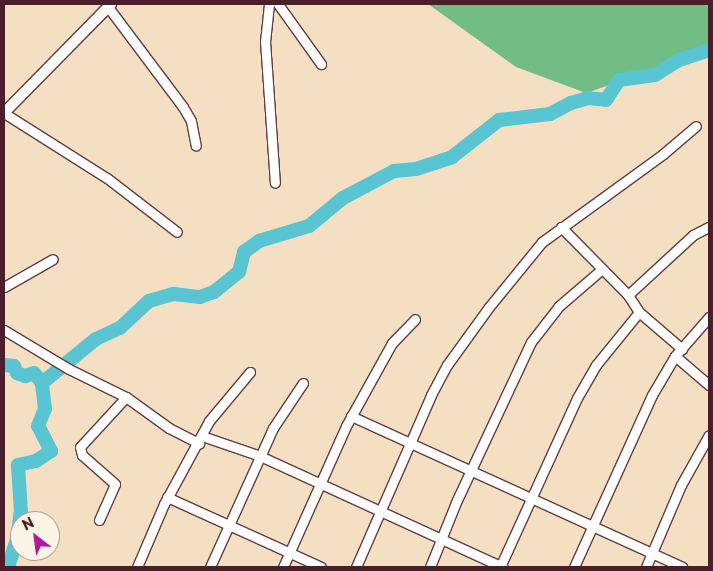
<!DOCTYPE html>
<style>
body{margin:0}
#map{position:relative;width:713px;height:571px;overflow:hidden;background:#f5dfc2;font-family:"Playpen Sans",sans-serif}
div>[style]{position:absolute}
.forest>*{inset:0;background:#72bd86}
.river>*{height:14px;margin:-7px;padding:0 7px;transform-origin:7px;border-radius:7px;background:#59c5d2}
.roads{filter:drop-shadow(1px 0 #643c42) drop-shadow(-1px 0 #643c42) drop-shadow(0 1px #643c42) drop-shadow(0 -1px #643c42)}
.minor>*{height:9px;margin:-4.5px;padding:0 4.5px;transform-origin:4.5px;border-radius:4.5px;background:#fff}
.tertiary>*{height:10px;margin:-5px;padding:0 5px;transform-origin:5px;border-radius:5px;background:#fff}
span{translate:-50% -50%;white-space:nowrap;text-align:center;line-height:1.15;-webkit-text-stroke:4.5px #fcf5e5;paint-order:stroke}
.frame{position:absolute;inset:0;border:5px solid #4a1f2b;pointer-events:none}
.north{position:absolute;left:10px;top:511px;width:50px;height:50px;box-sizing:border-box;background:#fcf5e5;border:1px solid #b59f9b;border-radius:50%;rotate:330deg;font-size:14px;font-weight:700;line-height:20px;text-align:center;color:#4a1f2b}
.north::after{content:'';display:block;margin:auto;width:18px;height:22px;background:#b5179e;clip-path:polygon(50% 0,100% 100%,50% 72%,0 100%)}
</style>
<div id="map">
<div class="forest">
<i style="clip-path:polygon(428px 4px,709px 4px,709px 51px,586px 93px,516px 67px)"></i>
</div>
<div class="river">
<i style="left:4px;top:365px;width:10px;rotate:6deg"></i>
<i style="left:14px;top:366px;width:8px;rotate:67deg"></i>
<i style="left:17px;top:373px;width:9px;rotate:21deg"></i>
<i style="left:25px;top:376px;width:9px;rotate:-18deg"></i>
<i style="left:34px;top:373px;width:13px;rotate:51deg"></i>
<i style="left:8px;top:567px;width:29px;rotate:-72deg"></i>
<i style="left:17px;top:539px;width:27px;rotate:-82deg"></i>
<i style="left:21px;top:512px;width:47px;rotate:-93.7deg"></i>
<i style="left:18px;top:465px;width:18px;rotate:-13deg"></i>
<i style="left:36px;top:461px;width:18px;rotate:-34deg"></i>
<i style="left:51px;top:451px;width:28px;rotate:-117deg"></i>
<i style="left:38px;top:426px;width:18px;rotate:-68deg"></i>
<i style="left:45px;top:409px;width:26px;rotate:-97deg"></i>
<i style="left:42px;top:383px;width:70px;rotate:-39.2deg"></i>
<i style="left:96px;top:339px;width:26px;rotate:-25deg"></i>
<i style="left:120px;top:328px;width:40px;rotate:-43deg"></i>
<i style="left:149px;top:301px;width:26px;rotate:-16deg"></i>
<i style="left:174px;top:294px;width:26px;rotate:7deg"></i>
<i style="left:200px;top:297px;width:15px;rotate:-20deg"></i>
<i style="left:214px;top:292px;width:32px;rotate:-39deg"></i>
<i style="left:239px;top:272px;width:21px;rotate:-76deg"></i>
<i style="left:244px;top:252px;width:19px;rotate:-36deg"></i>
<i style="left:259px;top:241px;width:52px;rotate:-16.7deg"></i>
<i style="left:309px;top:226px;width:44px;rotate:-39.5deg"></i>
<i style="left:343px;top:198px;width:58px;rotate:-27.9deg"></i>
<i style="left:394px;top:171px;width:22px;rotate:-5deg"></i>
<i style="left:416px;top:169px;width:38px;rotate:-18deg"></i>
<i style="left:452px;top:157px;width:60px;rotate:-38.2deg"></i>
<i style="left:499px;top:120px;width:51px;rotate:-6.7deg"></i>
<i style="left:550px;top:114px;width:24px;rotate:-28deg"></i>
<i style="left:571px;top:103px;width:18px;rotate:-16deg"></i>
<i style="left:588px;top:98px;width:18px;rotate:6deg"></i>
<i style="left:606px;top:100px;width:24px;rotate:-57deg"></i>
<i style="left:619px;top:80px;width:36px;rotate:-8deg"></i>
<i style="left:655px;top:75px;width:28px;rotate:-32deg"></i>
<i style="left:679px;top:60px;width:32px;rotate:-18deg"></i>
</div>
<div class="roads">
<div class="minor">
<i style="left:269px;top:4px;width:37px;rotate:96deg"></i>
<i style="left:265px;top:41px;width:142px;rotate:86deg"></i>
<i style="left:278px;top:4px;width:74px;rotate:54.4deg"></i>
<i style="left:108px;top:7px;width:125px;rotate:53.1deg"></i>
<i style="left:183px;top:107px;width:16px;rotate:60deg"></i>
<i style="left:191px;top:121px;width:25px;rotate:79deg"></i>
<i style="left:4px;top:113px;width:122px;rotate:32.3deg"></i>
<i style="left:107px;top:178px;width:88px;rotate:37.6deg"></i>
<i style="left:561px;top:227px;width:95px;rotate:45.4deg"></i>
<i style="left:628px;top:295px;width:20px;rotate:57deg"></i>
<i style="left:639px;top:312px;width:57px;rotate:40.7deg"></i>
<i style="left:4px;top:287px;width:56px;rotate:-29.7deg"></i>
<i style="left:628px;top:295px;width:88px;rotate:-42.7deg"></i>
<i style="left:693px;top:235px;width:18px;rotate:-27deg"></i>
<i style="left:4px;top:330px;width:76px;rotate:31deg"></i>
<i style="left:69px;top:369px;width:64px;rotate:26.2deg"></i>
<i style="left:126px;top:397px;width:53px;rotate:35.8deg"></i>
<i style="left:169px;top:428px;width:34px;rotate:27deg"></i>
<i style="left:675px;top:356px;width:45px;rotate:40.5deg"></i>
<i style="left:351px;top:416px;width:364px;rotate:24.5deg"></i>
<i style="left:202px;top:436px;width:61px;rotate:19deg"></i>
<i style="left:260px;top:456px;width:267px;rotate:24.6deg"></i>
<i style="left:167px;top:497px;width:169px;rotate:24.4deg"></i>
<i style="left:99px;top:520px;width:39px;rotate:-66deg"></i>
<i style="left:115px;top:484px;width:44px;rotate:-138.7deg"></i>
<i style="left:82px;top:455px;width:8px;rotate:-104deg"></i>
<i style="left:80px;top:447px;width:68px;rotate:-47.4deg"></i>
<i style="left:137px;top:567px;width:69px;rotate:-66.8deg"></i>
<i style="left:164px;top:504px;width:94px;rotate:-61.5deg"></i>
<i style="left:209px;top:421px;width:64px;rotate:-50.1deg"></i>
<i style="left:210px;top:567px;width:153px;rotate:-65.6deg"></i>
<i style="left:273px;top:428px;width:54px;rotate:-56.3deg"></i>
<i style="left:283px;top:567px;width:154px;rotate:-65.9deg"></i>
<i style="left:346px;top:426px;width:95px;rotate:-61deg"></i>
<i style="left:392px;top:343px;width:33px;rotate:-46deg"></i>
<i style="left:356px;top:567px;width:188px;rotate:-66.4deg"></i>
<i style="left:431px;top:395px;width:34px;rotate:-62deg"></i>
<i style="left:447px;top:365px;width:72px;rotate:-54.1deg"></i>
<i style="left:489px;top:307px;width:84px;rotate:-50.8deg"></i>
<i style="left:542px;top:242px;width:150px;rotate:-36deg"></i>
<i style="left:663px;top:154px;width:43px;rotate:-40.3deg"></i>
<i style="left:430px;top:567px;width:72px;rotate:-68.1deg"></i>
<i style="left:457px;top:500px;width:174px;rotate:-64.9deg"></i>
<i style="left:531px;top:342px;width:46px;rotate:-52.1deg"></i>
<i style="left:559px;top:306px;width:55px;rotate:-40.6deg"></i>
<i style="left:500px;top:567px;width:186px;rotate:-65.5deg"></i>
<i style="left:577px;top:398px;width:38px;rotate:-60deg"></i>
<i style="left:596px;top:365px;width:68px;rotate:-50.9deg"></i>
<i style="left:574px;top:567px;width:189px;rotate:-65.6deg"></i>
<i style="left:652px;top:395px;width:45px;rotate:-59.5deg"></i>
<i style="left:675px;top:356px;width:52px;rotate:-48.9deg"></i>
<i style="left:646px;top:567px;width:89px;rotate:-66.9deg"></i>
<i style="left:681px;top:485px;width:57px;rotate:-60.8deg"></i>
</div>
<div class="tertiary">
<i style="left:4px;top:113px;width:153px;rotate:-45.5deg"></i>
</div>
</div>
<div class="frame"></div>
<div class="north">N</div>
</div>
